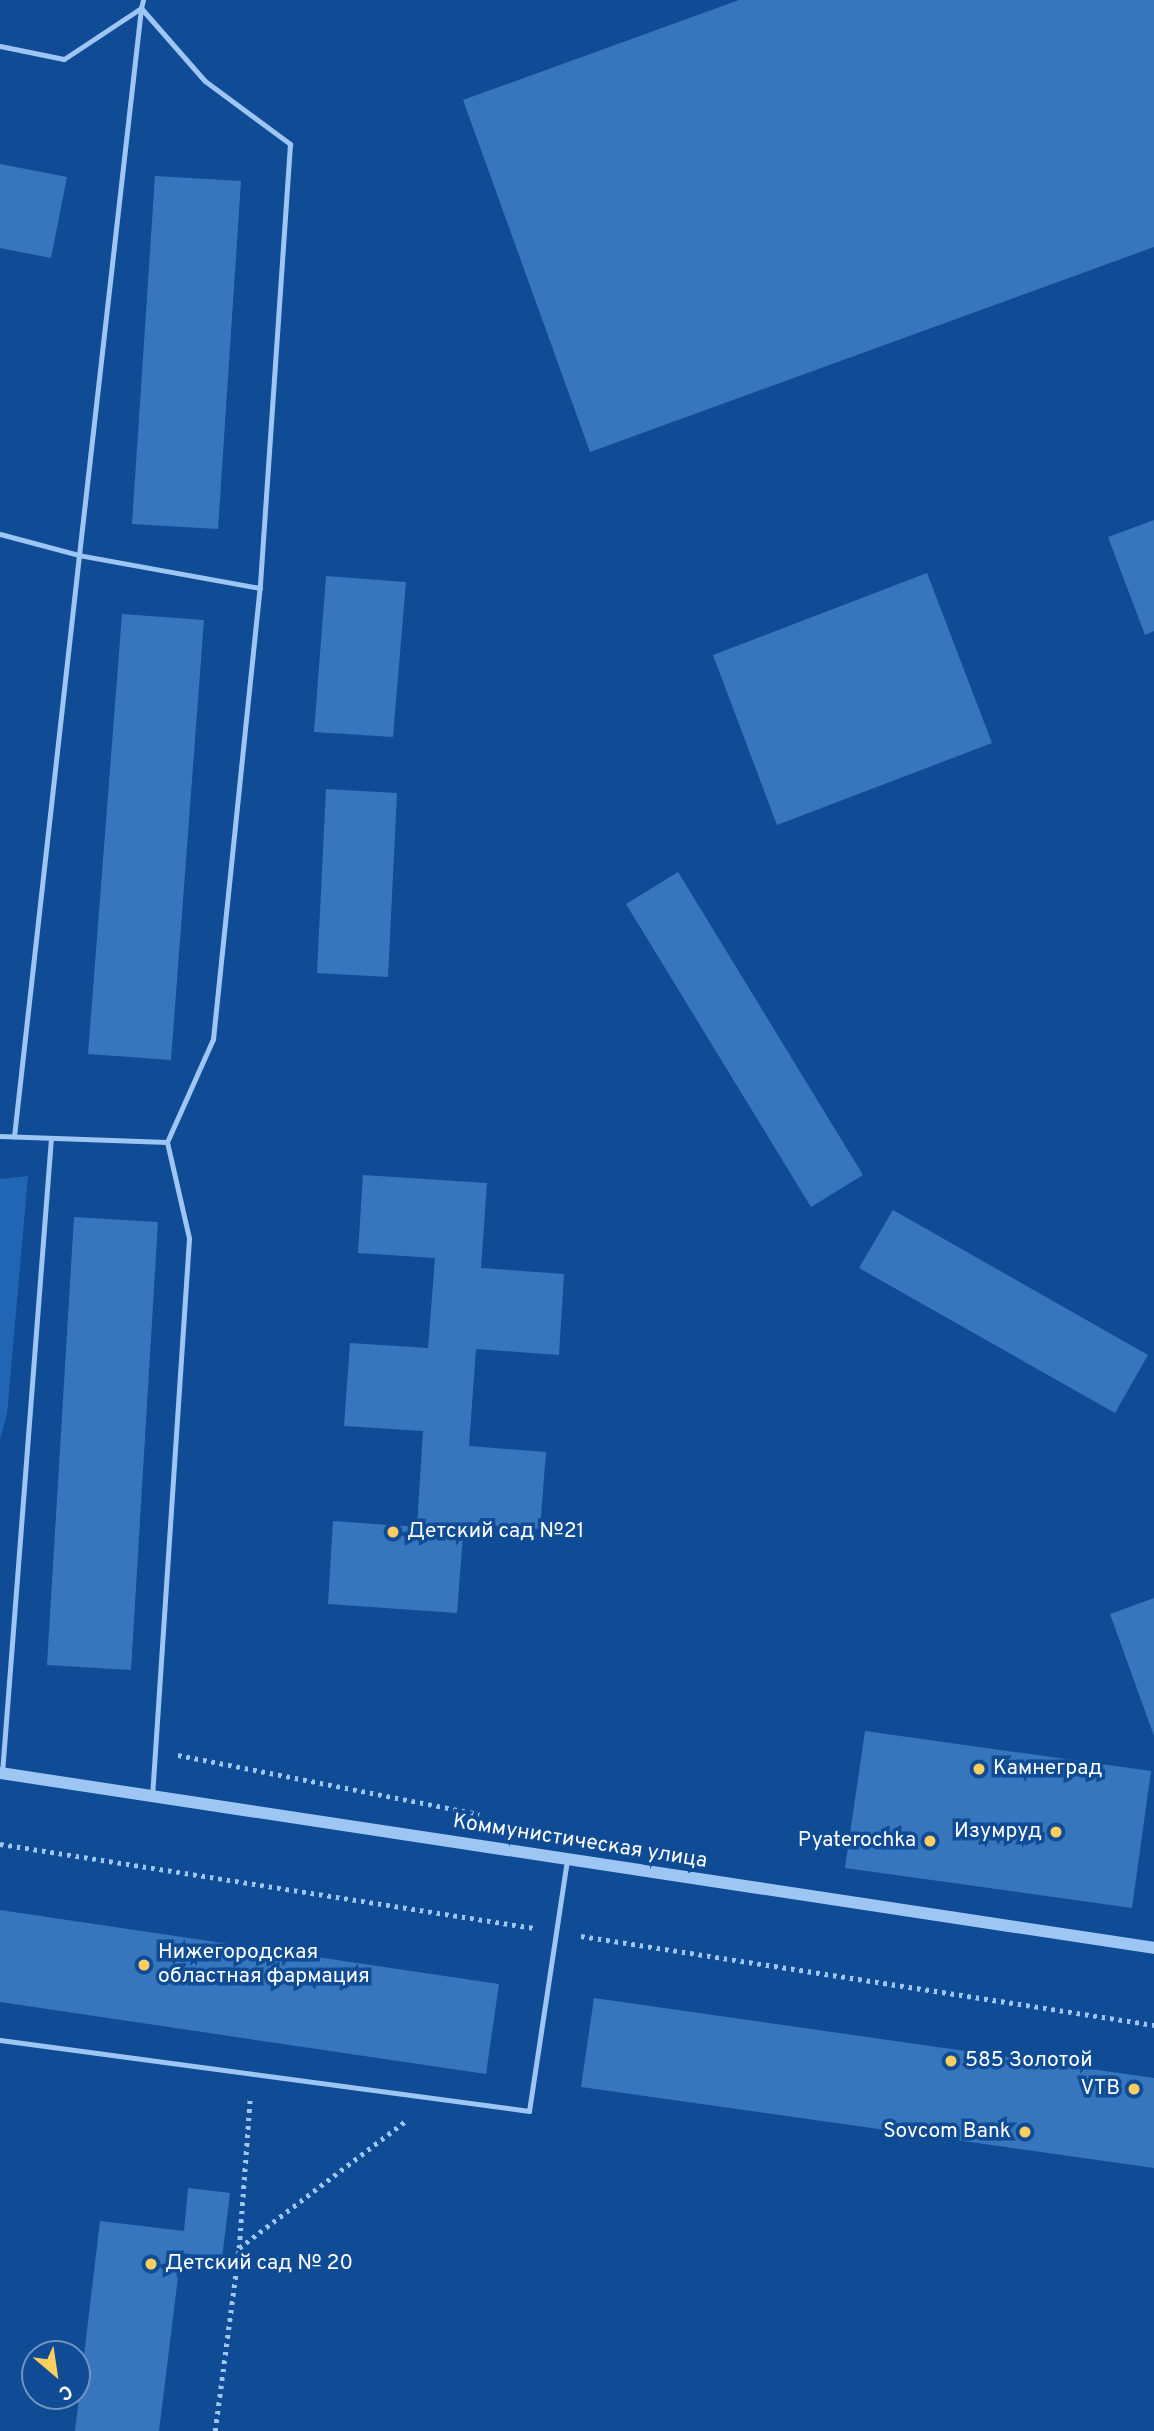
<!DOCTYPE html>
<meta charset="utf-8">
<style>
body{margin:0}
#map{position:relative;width:1154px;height:2431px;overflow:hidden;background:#0f4c95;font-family:Overpass,sans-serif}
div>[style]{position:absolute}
.green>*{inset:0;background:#2066b4}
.building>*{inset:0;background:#3776bd}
.path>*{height:4.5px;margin-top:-2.25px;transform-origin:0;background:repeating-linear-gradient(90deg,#9dc6f4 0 3.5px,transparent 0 8.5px)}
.service>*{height:5px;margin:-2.5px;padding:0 2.5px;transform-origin:2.5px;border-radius:2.5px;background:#9dc6f4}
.tertiary>*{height:12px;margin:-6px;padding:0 6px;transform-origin:6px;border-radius:6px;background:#9dc6f4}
.dots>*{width:19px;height:19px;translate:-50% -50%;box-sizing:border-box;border:4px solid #0f4c95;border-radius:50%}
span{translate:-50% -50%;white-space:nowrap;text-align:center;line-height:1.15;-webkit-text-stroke:7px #0f4c95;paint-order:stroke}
.poi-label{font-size:21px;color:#fff}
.left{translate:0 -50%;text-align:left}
.right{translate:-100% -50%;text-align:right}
.street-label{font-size:21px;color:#fff}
.north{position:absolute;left:21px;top:2340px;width:70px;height:70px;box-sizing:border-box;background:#0f4c95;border:2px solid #6f94bf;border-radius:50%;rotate:151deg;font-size:19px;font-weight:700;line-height:28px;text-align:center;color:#fff}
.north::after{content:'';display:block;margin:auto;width:24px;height:32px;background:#ffce60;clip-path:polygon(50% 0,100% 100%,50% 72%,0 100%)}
</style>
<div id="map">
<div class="green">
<i style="clip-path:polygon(28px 1176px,7px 1414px,0 1439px,0 1179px)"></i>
</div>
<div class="building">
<i style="clip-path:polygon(739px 0,1154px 0,1154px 247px,590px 452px,463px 100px)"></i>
<i style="clip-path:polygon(0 164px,67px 177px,51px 258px,0 248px)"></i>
<i style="clip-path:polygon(155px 176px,241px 181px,218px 529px,132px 524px)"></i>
<i style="clip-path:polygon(1154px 520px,1154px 631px,1145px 635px,1108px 537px)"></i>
<i style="clip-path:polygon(927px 573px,992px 743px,777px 825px,713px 655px)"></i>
<i style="clip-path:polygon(326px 576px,406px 582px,393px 737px,314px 732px)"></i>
<i style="clip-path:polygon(122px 614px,204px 620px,171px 1060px,88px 1054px)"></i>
<i style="clip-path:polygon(326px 789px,397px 793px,388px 977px,317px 973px)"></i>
<i style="clip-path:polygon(678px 872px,863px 1175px,811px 1207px,626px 904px)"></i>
<i style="clip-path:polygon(363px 1175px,487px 1183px,481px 1268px,564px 1274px,559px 1355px,476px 1349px,469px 1446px,546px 1452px,540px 1529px,464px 1524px,457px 1613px,328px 1604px,333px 1521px,417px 1527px,423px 1431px,344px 1426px,350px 1343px,428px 1348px,435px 1258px,358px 1253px)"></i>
<i style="clip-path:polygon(893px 1210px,1148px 1355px,1115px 1413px,859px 1268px)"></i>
<i style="clip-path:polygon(74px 1217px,158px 1222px,131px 1670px,47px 1665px)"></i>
<i style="clip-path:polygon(1154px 1598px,1154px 1736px,1110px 1614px)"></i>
<i style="clip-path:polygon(865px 1731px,1151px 1771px,1132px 1908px,845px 1868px)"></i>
<i style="clip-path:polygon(0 1910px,499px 1984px,486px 2074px,0 2002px)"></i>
<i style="clip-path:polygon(594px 1998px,1154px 2078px,1154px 2168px,581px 2087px)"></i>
<i style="clip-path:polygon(188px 2188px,230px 2193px,222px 2258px,181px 2253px,159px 2431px,75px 2431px,100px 2221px,184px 2231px)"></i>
</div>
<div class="path">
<i style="left:178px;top:1755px;width:307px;rotate:11.1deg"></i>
<i style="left:0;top:1844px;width:541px;rotate:8.94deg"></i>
<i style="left:581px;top:1936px;width:580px;rotate:8.83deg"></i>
<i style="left:239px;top:2248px;width:211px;rotate:-37.3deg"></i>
<i style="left:215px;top:2431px;width:185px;rotate:-82.5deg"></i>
<i style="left:239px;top:2248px;width:150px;rotate:-85.8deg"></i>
</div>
<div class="service">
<i style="left:141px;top:8px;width:97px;rotate:48.8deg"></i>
<i style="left:205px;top:81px;width:106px;rotate:36.5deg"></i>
<i style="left:290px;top:144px;width:445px;rotate:93.9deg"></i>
<i style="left:0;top:46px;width:65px;rotate:11.5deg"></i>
<i style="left:64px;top:59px;width:92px;rotate:-33.5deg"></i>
<i style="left:141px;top:8px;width:8px;rotate:-76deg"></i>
<i style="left:0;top:534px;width:82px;rotate:14.9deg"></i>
<i style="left:79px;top:555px;width:551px;rotate:-83.53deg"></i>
<i style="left:0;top:1136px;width:167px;rotate:2.1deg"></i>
<i style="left:167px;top:1142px;width:113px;rotate:-65.9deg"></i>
<i style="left:213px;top:1039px;width:453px;rotate:-84.1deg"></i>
<i style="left:260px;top:588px;width:184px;rotate:-169.7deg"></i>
<i style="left:79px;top:555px;width:585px;rotate:96.38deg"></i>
<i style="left:2px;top:1773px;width:637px;rotate:-85.59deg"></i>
<i style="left:152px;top:1797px;width:560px;rotate:-86.21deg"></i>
<i style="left:189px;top:1238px;width:98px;rotate:-102.9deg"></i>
<i style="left:0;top:2040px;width:534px;rotate:7.64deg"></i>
<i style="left:529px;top:2111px;width:254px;rotate:-81.4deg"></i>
</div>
<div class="tertiary">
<i style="left:0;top:1773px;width:1167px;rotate:8.62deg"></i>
</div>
<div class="dots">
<i style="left:393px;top:1532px;background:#ffce60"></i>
<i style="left:979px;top:1769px;background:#ffce60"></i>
<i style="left:1056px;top:1832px;background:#ffce60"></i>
<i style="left:930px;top:1841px;background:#ffce60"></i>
<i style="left:144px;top:1965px;background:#ffce60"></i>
<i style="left:951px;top:2061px;background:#ffce60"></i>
<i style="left:1134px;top:2089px;background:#ffce60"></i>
<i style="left:1025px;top:2132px;background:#ffce60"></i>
<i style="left:151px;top:2264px;background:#ffce60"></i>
</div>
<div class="poi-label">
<span class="left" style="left:407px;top:1532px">Детский сад №21</span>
<span class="left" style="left:993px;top:1769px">Камнеград</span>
<span class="right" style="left:1042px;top:1832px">Изумруд</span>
<span class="right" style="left:916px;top:1841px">Pyaterochka</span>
<span class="left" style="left:158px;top:1965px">Нижегородская<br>областная фармация</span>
<span class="left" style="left:965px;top:2061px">585 Золотой</span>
<span class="right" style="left:1120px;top:2089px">VTB</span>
<span class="right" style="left:1011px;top:2132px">Sovcom Bank</span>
<span class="left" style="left:165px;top:2264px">Детский сад № 20</span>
</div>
<div class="street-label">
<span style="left:580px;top:1842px;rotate:9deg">Коммунистическая улица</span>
</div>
<div class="north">С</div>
</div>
